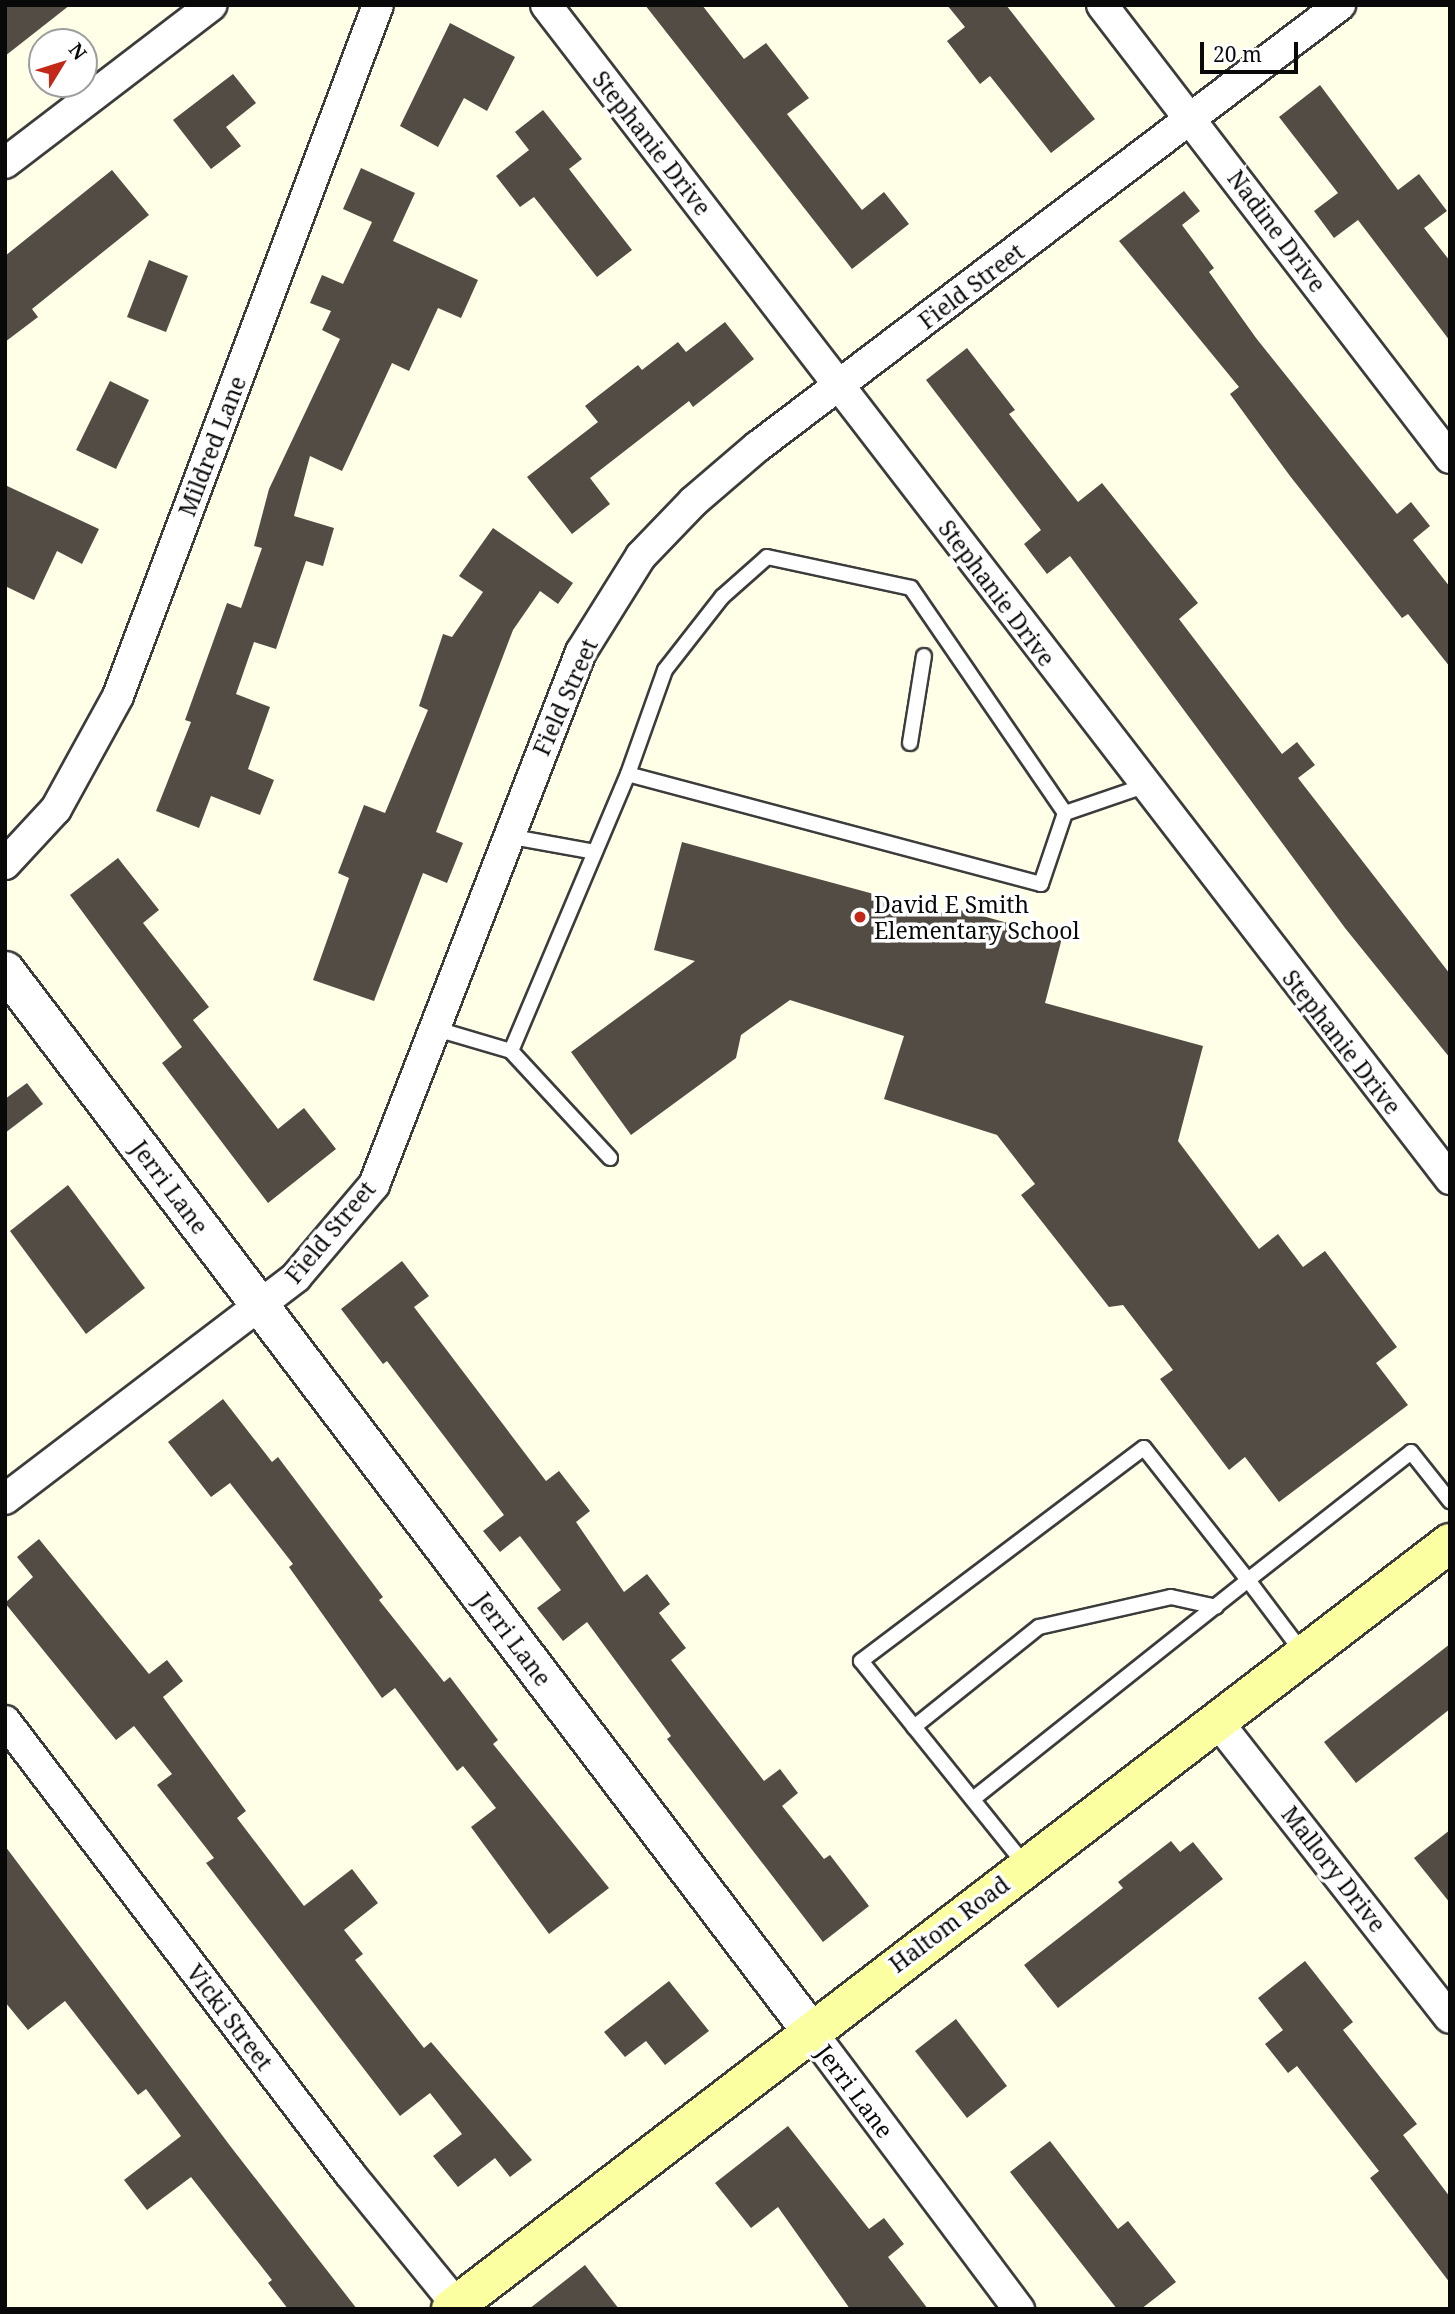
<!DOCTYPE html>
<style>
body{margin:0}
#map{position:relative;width:1455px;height:2314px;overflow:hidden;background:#fffee6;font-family:"Noto Serif",serif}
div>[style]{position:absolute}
.building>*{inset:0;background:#534c45}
.roads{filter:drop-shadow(2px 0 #3c3c3c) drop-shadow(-2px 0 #3c3c3c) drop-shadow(0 2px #3c3c3c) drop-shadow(0 -2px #3c3c3c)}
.service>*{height:14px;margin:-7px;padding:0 7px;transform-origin:7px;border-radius:7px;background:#fff}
.minor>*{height:30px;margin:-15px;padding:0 15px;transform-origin:15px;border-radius:15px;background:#fff}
.tertiary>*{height:37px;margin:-18.5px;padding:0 18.5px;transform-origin:18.5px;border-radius:18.5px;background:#fff}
.secondary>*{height:38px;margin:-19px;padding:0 19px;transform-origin:19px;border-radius:19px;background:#fcffa1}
.dots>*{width:19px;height:19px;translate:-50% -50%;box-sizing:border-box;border:4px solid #fff;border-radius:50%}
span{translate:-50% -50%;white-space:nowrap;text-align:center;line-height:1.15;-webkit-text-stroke:7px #fff;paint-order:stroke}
.street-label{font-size:23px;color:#090909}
.poi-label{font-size:23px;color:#090909}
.left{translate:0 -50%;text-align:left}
.frame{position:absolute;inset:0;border:7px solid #090909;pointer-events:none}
.north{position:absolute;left:28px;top:28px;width:70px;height:70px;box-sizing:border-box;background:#fff;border:2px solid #9d9d9d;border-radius:50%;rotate:52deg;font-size:19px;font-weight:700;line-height:28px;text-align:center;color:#090909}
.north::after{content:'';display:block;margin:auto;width:24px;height:32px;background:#c22919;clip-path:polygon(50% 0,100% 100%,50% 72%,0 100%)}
.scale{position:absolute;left:1200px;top:42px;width:98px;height:32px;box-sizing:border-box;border:4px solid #090909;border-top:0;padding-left:9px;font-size:21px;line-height:24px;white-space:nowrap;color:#090909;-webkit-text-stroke:5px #fff;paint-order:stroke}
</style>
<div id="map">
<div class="building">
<i style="clip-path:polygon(5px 5px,70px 5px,5px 56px)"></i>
<i style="clip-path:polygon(645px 5px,702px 5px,744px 59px,766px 43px,809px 98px,787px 114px,862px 210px,884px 192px,909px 224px,852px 269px)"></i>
<i style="clip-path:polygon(947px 5px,1006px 5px,1095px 119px,1051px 153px,990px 76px,980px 84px,947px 41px,965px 27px)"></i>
<i style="clip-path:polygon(450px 23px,515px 57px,487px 111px,464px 98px,438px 147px,400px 126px)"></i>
<i style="clip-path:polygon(233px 74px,256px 103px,226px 127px,241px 146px,211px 169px,173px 120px)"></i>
<i style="clip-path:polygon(1320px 85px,1398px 190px,1419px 174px,1447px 211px,1424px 228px,1450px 261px,1450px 341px,1358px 220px,1334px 238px,1314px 211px,1338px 193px,1279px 117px)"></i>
<i style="clip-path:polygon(543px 110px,582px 159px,569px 169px,632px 250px,597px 277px,534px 197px,520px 207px,496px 176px,529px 150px,515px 132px)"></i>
<i style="clip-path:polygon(361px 168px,415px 193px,393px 241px,478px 280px,461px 318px,438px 308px,409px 371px,392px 363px,342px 471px,310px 456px,294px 516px,334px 528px,323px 566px,306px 561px,276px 649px,254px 642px,236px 694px,270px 707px,248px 769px,274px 780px,260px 815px,211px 796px,199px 828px,156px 811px,191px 722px,185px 720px,227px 603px,241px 608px,262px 548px,254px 546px,269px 489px,340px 339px,322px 330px,331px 311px,310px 303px,322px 275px,343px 284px,372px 222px,343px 209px)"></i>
<i style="clip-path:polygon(112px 170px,149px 215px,32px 309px,38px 317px,5px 342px,5px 256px)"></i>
<i style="clip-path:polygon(1184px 191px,1200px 211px,1182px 225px,1214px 268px,1209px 272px,1256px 338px,1397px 514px,1411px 502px,1430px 526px,1413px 540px,1450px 587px,1450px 667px,1408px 614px,1402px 618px,1290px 476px,1230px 394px,1239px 387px,1119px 241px)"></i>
<i style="clip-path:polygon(149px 260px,188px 276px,166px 332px,127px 317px)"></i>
<i style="clip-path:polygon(725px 322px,754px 359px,693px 407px,689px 401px,590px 478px,610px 504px,572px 534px,527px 477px,598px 422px,585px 406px,638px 365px,642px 370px,678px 342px,686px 352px)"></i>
<i style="clip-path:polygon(967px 348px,1015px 410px,1009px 414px,1078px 502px,1102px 483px,1198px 603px,1179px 619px,1282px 754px,1297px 742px,1315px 765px,1298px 778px,1450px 974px,1450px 1058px,1345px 928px,1070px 556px,1047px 574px,1024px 544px,1041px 530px,926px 380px)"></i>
<i style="clip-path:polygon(110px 381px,149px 400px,116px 469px,76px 450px)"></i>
<i style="clip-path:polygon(5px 485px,99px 529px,82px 564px,57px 551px,34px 600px,5px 586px)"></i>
<i style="clip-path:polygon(493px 528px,573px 583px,558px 604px,540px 591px,513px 630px,436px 832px,463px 843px,447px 883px,423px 873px,374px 1001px,313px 980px,349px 878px,338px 873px,364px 805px,385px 813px,428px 710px,419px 706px,443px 634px,452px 637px,483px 592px,459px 576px)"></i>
<i style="clip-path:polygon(682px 842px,944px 913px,946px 906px,1062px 938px,1045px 1003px,1203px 1046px,1178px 1141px,1259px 1249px,1278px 1234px,1303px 1267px,1325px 1251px,1397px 1347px,1376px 1363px,1408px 1405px,1279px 1502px,1245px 1457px,1229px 1470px,1160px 1379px,1173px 1370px,1123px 1305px,1109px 1307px,1021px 1195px,1035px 1184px,997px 1135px,884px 1099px,904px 1036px,790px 1000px,741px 1035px,736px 1058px,631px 1135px,571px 1052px,695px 961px,654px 950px)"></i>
<i style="clip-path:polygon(118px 858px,159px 910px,143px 923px,209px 1007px,193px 1020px,278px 1129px,304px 1108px,336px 1149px,268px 1203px,162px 1063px,182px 1047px,70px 895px)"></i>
<i style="clip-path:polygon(27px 1083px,43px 1104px,5px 1133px,5px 1099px)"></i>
<i style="clip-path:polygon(68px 1185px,145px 1288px,86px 1334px,10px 1231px)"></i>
<i style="clip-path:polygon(402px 1261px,429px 1296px,414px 1307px,546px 1481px,559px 1471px,590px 1511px,576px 1522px,624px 1592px,647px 1574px,670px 1604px,659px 1613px,686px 1648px,671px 1660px,764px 1781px,780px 1769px,798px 1793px,782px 1806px,824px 1859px,830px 1855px,869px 1906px,823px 1942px,667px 1739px,671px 1736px,587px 1622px,563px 1641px,537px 1608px,561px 1590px,520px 1536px,500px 1552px,483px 1531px,504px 1515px,387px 1361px,383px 1364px,341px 1309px)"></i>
<i style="clip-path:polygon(223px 1399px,272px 1462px,278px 1457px,383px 1597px,379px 1600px,444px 1682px,450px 1677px,498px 1740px,493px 1744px,609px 1888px,549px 1934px,471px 1827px,496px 1808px,463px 1766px,457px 1771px,395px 1688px,382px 1698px,289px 1567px,293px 1564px,230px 1483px,211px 1497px,168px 1442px)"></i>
<i style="clip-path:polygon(39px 1539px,149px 1674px,167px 1660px,183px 1681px,163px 1697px,246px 1811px,237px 1818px,304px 1906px,352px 1869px,378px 1903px,344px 1930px,363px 1954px,355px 1960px,424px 2048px,431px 2042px,532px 2160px,510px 2177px,495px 2158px,458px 2187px,433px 2156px,462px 2134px,430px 2093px,400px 2116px,206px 1863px,214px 1858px,157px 1785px,172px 1774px,134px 1726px,116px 1740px,5px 1603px,33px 1577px,17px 1557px)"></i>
<i style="clip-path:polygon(1450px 1644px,1450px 1709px,1356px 1783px,1324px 1742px)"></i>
<i style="clip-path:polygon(1450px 1830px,1450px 1903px,1414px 1858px)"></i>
<i style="clip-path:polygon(1171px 1841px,1180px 1852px,1193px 1842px,1223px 1879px,1058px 2008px,1024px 1965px,1123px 1888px,1118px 1882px)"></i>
<i style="clip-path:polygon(5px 1846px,231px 2147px,357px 2309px,288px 2309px,268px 2283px,272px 2280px,191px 2177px,147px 2210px,124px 2180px,181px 2136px,146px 2089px,138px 2095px,65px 2001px,28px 2030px,5px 2002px)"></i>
<i style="clip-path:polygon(1305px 1961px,1353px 2022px,1343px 2030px,1417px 2124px,1403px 2135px,1450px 2197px,1450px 2283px,1370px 2178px,1379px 2171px,1297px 2066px,1288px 2073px,1265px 2044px,1283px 2030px,1258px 1998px)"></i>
<i style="clip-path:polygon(669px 1981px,709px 2031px,665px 2065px,646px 2041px,625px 2057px,604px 2032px)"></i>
<i style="clip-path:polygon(956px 2019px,1007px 2086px,967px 2118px,915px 2051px)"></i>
<i style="clip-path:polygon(788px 2126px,869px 2229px,884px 2218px,904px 2244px,888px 2257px,928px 2309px,850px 2309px,778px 2207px,751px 2228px,715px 2183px)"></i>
<i style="clip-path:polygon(1050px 2141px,1118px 2229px,1128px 2221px,1176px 2282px,1141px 2309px,1117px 2309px,1010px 2172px)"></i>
<i style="clip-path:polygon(585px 2265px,619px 2309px,529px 2309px)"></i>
</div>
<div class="roads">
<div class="service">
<i style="left:910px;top:743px;width:88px;rotate:-80.9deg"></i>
<i style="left:1065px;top:813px;width:75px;rotate:108.7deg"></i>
<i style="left:1041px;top:884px;width:427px;rotate:-165.1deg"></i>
<i style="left:628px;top:774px;width:110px;rotate:-70.4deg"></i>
<i style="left:665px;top:670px;width:93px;rotate:-52deg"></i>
<i style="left:722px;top:597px;width:60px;rotate:-41.6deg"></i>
<i style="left:767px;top:557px;width:147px;rotate:12.1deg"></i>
<i style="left:911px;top:588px;width:273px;rotate:55.6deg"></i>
<i style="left:1065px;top:813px;width:83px;rotate:-18.9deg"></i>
<i style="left:507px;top:836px;width:89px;rotate:10.3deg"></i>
<i style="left:433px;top:1028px;width:81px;rotate:16.4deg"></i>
<i style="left:610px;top:1158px;width:146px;rotate:-132.8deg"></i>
<i style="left:511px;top:1051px;width:301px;rotate:-67.1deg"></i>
<i style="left:914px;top:1727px;width:160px;rotate:-38.7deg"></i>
<i style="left:1039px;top:1627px;width:135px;rotate:-12.8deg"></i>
<i style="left:1171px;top:1597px;width:46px;rotate:12.5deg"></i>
<i style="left:973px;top:1799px;width:352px;rotate:-38.5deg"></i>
<i style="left:1248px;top:1580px;width:91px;rotate:53deg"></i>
<i style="left:1026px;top:1866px;width:263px;rotate:-128.8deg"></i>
<i style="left:861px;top:1661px;width:354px;rotate:-37deg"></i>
<i style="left:1144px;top:1448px;width:168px;rotate:51.8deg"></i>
<i style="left:1248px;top:1580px;width:207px;rotate:-38.1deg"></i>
<i style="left:1411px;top:1452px;width:63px;rotate:51.5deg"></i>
</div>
<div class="minor">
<i style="left:546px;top:5px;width:1482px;rotate:52.4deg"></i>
<i style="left:1102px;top:5px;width:571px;rotate:52.47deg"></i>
<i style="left:5px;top:163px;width:260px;rotate:-37.4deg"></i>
<i style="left:5px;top:864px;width:75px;rotate:-47.2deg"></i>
<i style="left:56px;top:809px;width:129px;rotate:-61.2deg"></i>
<i style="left:118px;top:696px;width:738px;rotate:-69.38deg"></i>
<i style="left:5px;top:1499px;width:366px;rotate:-37.3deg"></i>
<i style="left:296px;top:1277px;width:121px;rotate:-49.7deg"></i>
<i style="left:374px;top:1185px;width:572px;rotate:-68.78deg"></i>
<i style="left:581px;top:652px;width:113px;rotate:-58deg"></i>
<i style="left:641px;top:556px;width:76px;rotate:-46.1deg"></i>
<i style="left:694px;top:501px;width:83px;rotate:-40.6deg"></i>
<i style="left:757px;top:447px;width:732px;rotate:-37.17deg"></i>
<i style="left:5px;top:1721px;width:569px;rotate:52.71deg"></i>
<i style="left:350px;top:2174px;width:174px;rotate:50.8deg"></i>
<i style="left:1217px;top:1721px;width:377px;rotate:51.9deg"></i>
<i style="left:810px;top:2030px;width:349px;rotate:53.2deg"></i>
</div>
<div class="tertiary">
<i style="left:5px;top:970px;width:1331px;rotate:52.79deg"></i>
</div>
<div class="secondary">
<i style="left:451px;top:2309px;width:1259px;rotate:-37.48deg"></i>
</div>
</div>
<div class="dots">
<i style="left:860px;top:917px;background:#c22919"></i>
</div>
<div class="street-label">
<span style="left:652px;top:143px;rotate:52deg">Stephanie Drive</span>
<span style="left:1277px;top:231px;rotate:53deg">Nadine Drive</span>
<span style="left:971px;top:286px;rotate:-37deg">Field Street</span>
<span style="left:212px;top:446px;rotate:-69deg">Mildred Lane</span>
<span style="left:997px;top:593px;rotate:53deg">Stephanie Drive</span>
<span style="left:565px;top:697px;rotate:-66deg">Field Street</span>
<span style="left:1342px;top:1042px;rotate:52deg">Stephanie Drive</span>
<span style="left:170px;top:1187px;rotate:53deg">Jerri Lane</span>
<span style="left:330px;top:1232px;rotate:-50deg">Field Street</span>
<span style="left:513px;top:1639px;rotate:53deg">Jerri Lane</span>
<span style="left:1334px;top:1869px;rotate:52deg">Mallory Drive</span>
<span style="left:949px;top:1924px;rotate:-37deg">Haltom Road</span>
<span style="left:230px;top:2017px;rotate:53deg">Vicki Street</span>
<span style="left:855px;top:2091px;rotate:53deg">Jerri Lane</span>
</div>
<div class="poi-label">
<span class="left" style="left:874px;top:917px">David E Smith<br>Elementary School</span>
</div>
<div class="frame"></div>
<div class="north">N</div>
<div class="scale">20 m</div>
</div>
